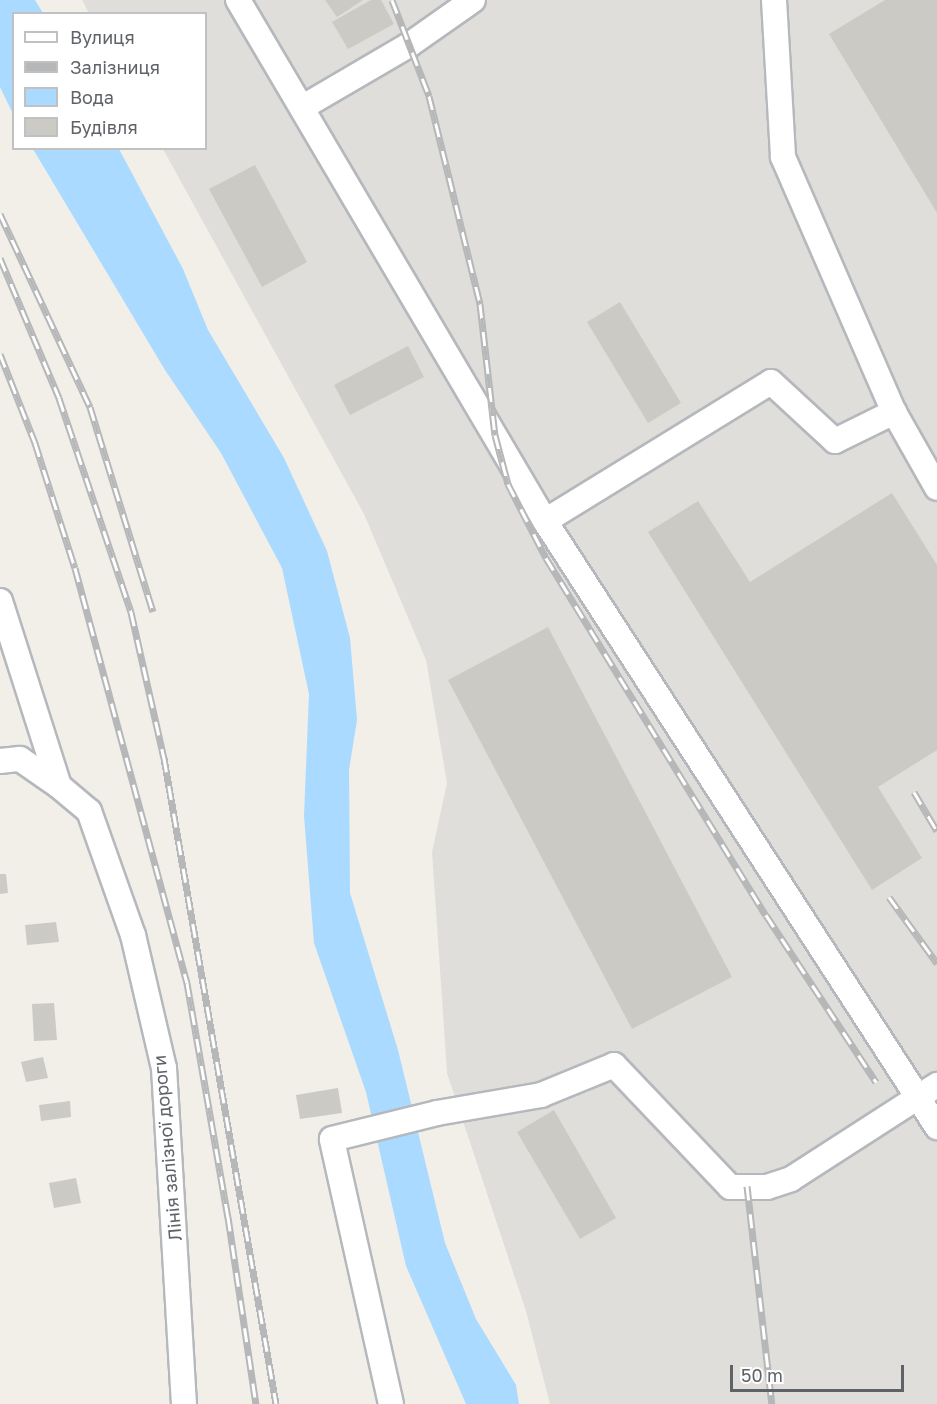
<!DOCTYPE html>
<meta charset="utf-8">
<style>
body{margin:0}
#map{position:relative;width:937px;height:1404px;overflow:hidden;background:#f1efe8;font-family:"Golos Text",sans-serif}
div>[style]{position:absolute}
.industrial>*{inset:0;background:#e0deda}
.water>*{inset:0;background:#aadaff}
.building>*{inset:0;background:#cccac5}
.roads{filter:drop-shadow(2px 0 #b5b8bc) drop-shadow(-2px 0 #b5b8bc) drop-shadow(0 2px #b5b8bc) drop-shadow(0 -2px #b5b8bc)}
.minor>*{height:24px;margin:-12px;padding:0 12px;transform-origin:12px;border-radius:12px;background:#fff}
.rail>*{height:7px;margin-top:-3.5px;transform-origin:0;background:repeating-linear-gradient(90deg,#fff 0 14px,#b6b7b8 0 28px);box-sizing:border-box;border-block:2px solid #b6b7b8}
span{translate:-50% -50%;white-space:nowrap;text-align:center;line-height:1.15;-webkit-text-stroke:4.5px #fff;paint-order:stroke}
.street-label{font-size:18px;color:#5f6368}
.legend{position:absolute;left:12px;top:12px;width:195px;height:138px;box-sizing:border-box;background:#fff;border:2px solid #bfc1c3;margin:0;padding:8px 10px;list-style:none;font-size:18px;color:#5f6368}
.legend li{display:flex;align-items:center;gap:12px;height:30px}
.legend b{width:30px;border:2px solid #bfc1c3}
.scale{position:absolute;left:730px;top:1365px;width:174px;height:27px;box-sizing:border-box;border:3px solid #5f6368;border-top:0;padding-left:8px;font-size:18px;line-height:21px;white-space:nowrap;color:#5f6368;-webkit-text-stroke:4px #fff;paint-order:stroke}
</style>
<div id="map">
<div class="industrial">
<i style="clip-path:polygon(82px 0,937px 0,937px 1404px,550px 1404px,526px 1311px,447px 1073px,432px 852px,447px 783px,426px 660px,364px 514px,163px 149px,206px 148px,206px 14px,89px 13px)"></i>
</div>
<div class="water">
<i style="clip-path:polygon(0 0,35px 0,43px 13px,14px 14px,13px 114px,0 87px)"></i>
<i style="clip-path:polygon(33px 149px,119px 149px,183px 269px,208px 330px,284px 458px,327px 551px,350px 638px,357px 720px,349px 770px,350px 893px,398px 1050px,445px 1243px,476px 1319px,516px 1385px,519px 1404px,466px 1404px,406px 1266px,366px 1092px,314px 943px,304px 816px,309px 694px,282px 568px,221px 453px,165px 370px)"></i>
</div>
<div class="building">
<i style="clip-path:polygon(325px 0,363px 0,337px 17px)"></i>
<i style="clip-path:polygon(371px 0,381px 0,394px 24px,348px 49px,332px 22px)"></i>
<i style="clip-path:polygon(885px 0,937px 0,937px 213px,829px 34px)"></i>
<i style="clip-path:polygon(255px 165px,307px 262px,262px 287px,209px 189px)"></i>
<i style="clip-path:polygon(620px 302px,681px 403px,648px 423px,587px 322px)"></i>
<i style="clip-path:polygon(408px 346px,424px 377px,350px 415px,334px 385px)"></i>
<i style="clip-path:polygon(892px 493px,937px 565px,937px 750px,878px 787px,922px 858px,872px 890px,648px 532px,698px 501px,750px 582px)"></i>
<i style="clip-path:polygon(548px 627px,732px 977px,632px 1029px,448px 680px)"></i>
<i style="clip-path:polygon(0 874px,6px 874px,8px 893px,0 894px)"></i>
<i style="clip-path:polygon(56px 922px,59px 942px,27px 945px,25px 925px)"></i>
<i style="clip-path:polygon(54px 1003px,57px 1040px,34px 1041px,32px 1004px)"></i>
<i style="clip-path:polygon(43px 1057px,48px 1078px,26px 1082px,21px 1062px)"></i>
<i style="clip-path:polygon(338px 1088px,342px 1113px,300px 1119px,296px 1095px)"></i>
<i style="clip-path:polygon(70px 1101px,71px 1117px,41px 1121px,39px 1105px)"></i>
<i style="clip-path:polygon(554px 1110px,616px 1218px,580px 1239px,517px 1132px)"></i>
<i style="clip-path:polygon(76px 1178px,81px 1203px,54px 1208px,49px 1183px)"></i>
</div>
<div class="roads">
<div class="minor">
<i style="left:238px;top:0;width:605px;rotate:59.49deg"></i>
<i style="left:545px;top:521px;width:722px;rotate:57.1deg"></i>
<i style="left:774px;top:0;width:157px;rotate:86.7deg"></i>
<i style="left:783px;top:157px;width:278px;rotate:66.5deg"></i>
<i style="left:894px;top:412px;width:87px;rotate:60.5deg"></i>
<i style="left:303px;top:107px;width:123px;rotate:-30.3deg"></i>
<i style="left:409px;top:45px;width:78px;rotate:-35.1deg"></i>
<i style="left:545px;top:521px;width:265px;rotate:-31.6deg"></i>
<i style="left:771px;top:382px;width:87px;rotate:42.7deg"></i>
<i style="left:835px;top:441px;width:66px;rotate:-26.2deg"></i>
<i style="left:0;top:601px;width:194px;rotate:72.3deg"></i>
<i style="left:59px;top:786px;width:39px;rotate:40deg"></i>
<i style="left:89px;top:811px;width:132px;rotate:70.5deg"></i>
<i style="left:133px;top:935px;width:137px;rotate:76.9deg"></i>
<i style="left:164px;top:1068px;width:337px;rotate:86.6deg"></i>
<i style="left:0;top:761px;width:20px;rotate:-6deg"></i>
<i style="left:20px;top:759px;width:47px;rotate:34.7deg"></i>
<i style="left:391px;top:1404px;width:271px;rotate:-102.6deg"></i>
<i style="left:332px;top:1139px;width:108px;rotate:-13.9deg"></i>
<i style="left:437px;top:1113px;width:106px;rotate:-9.8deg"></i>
<i style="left:541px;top:1095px;width:79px;rotate:-22.3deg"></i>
<i style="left:614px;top:1065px;width:168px;rotate:46.4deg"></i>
<i style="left:730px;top:1187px;width:37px"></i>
<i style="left:767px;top:1187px;width:25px;rotate:-18deg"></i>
<i style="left:791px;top:1179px;width:174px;rotate:-32.8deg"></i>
</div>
</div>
<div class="rail">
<i style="left:392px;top:0;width:103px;rotate:68.9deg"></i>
<i style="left:429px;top:96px;width:214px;rotate:76.2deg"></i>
<i style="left:480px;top:304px;width:132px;rotate:83.5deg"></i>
<i style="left:495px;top:435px;width:51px;rotate:75.1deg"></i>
<i style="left:508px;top:484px;width:83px;rotate:62.8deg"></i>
<i style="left:546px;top:558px;width:419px;rotate:58.4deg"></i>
<i style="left:766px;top:915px;width:200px;rotate:56.6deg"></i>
<i style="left:0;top:214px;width:213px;rotate:65deg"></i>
<i style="left:90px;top:407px;width:214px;rotate:72.9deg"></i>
<i style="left:0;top:258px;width:152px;rotate:67.1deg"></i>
<i style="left:59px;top:398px;width:226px;rotate:71.4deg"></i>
<i style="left:131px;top:612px;width:150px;rotate:77.3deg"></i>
<i style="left:164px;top:758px;width:656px;rotate:80.16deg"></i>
<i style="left:0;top:354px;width:96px;rotate:68.5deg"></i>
<i style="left:35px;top:443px;width:131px;rotate:72.3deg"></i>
<i style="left:75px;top:568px;width:430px;rotate:74.9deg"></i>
<i style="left:187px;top:983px;width:238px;rotate:80.1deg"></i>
<i style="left:228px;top:1217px;width:189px;rotate:81.5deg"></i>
<i style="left:914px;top:792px;width:45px;rotate:59.5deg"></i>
<i style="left:889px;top:897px;width:82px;rotate:54deg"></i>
<i style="left:747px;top:1186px;width:219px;rotate:83.5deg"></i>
</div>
<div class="street-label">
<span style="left:167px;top:1148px;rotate:-95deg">Лінія залізної дороги</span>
</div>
<ul class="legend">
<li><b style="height:8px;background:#fff"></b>Вулиця</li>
<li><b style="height:8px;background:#b6b7b8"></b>Залізниця</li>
<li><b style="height:16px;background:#aadaff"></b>Вода</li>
<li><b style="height:16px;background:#cccac5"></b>Будівля</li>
</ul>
<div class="scale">50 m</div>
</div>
